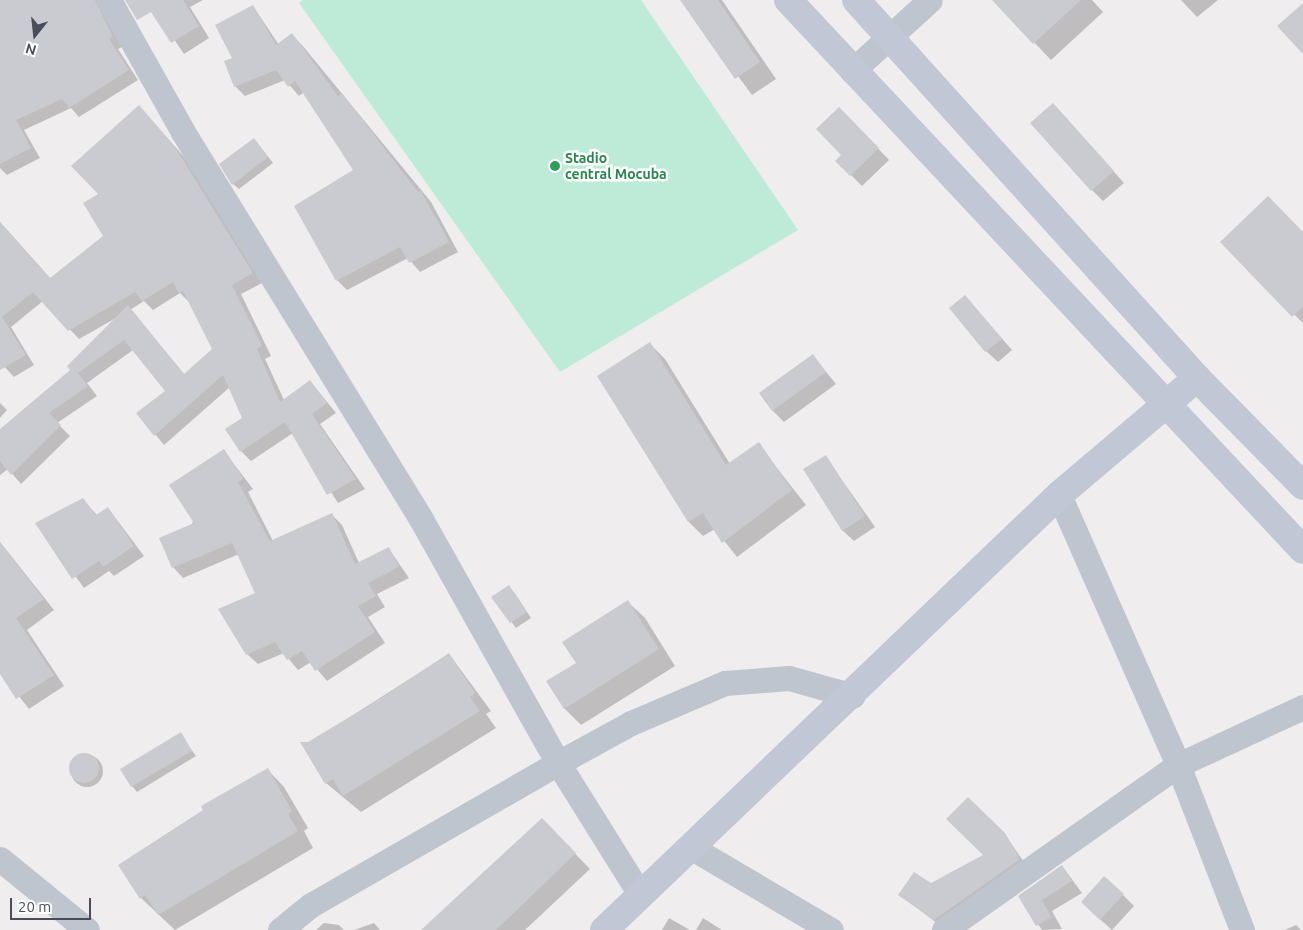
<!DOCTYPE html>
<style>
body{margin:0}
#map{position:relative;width:1303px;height:930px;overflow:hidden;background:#efeded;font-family:Ubuntu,sans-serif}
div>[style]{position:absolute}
.green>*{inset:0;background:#beebd7}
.shadow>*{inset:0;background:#0003}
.round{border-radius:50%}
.building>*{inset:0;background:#cacbd1}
.street>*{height:25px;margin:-12.5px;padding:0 12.5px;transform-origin:12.5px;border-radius:12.5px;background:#bfc5ce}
.secondary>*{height:28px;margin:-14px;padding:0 14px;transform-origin:14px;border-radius:14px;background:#c1c7d5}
.dots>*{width:14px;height:14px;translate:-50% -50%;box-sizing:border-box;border:2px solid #fff;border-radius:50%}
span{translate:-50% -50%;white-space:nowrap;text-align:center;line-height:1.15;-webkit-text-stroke:5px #fff;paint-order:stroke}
.leisure-label{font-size:14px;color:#27864d;font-weight:700}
.left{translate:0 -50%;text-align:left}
.north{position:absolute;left:10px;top:10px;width:50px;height:50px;-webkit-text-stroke:4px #fff;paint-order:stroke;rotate:196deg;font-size:14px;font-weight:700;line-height:20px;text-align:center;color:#474d59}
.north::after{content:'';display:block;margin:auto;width:18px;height:22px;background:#474d59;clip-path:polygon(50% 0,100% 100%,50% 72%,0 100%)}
.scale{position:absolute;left:10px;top:898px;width:81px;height:22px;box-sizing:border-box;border:2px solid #474d59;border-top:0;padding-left:6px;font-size:15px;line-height:18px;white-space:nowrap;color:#474d59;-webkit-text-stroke:4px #fff;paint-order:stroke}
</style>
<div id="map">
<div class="green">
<i style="clip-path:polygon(303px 0,641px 0,798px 230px,560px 372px,299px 3px)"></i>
</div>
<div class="shadow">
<i style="clip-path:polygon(5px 0,100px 0,122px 47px,118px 49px,138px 80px,79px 117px,71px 108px,24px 130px,40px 158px,7px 175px,0 168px,0 4px)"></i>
<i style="clip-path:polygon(147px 0,203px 0,190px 7px,209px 38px,184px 54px)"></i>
<i style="clip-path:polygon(682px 0,722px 0,776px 79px,752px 95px)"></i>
<i style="clip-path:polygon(994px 0,1092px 0,1103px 12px,1051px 60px)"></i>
<i style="clip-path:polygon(1181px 0,1218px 0,1197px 17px)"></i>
<i style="clip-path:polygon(253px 6px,279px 45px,292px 35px,302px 45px,431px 202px,458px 252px,420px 272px,408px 258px,347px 290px,337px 280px,355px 171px,304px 92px,299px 96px,285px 80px,245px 96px,235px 86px,234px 58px)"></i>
<i style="clip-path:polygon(evenodd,148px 116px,185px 158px,262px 283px,241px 294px,271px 356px,265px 359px,284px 400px,310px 381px,336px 413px,320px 424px,365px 489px,338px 503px,293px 433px,251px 461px,241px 451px,227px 430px,244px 419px,230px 387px,164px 445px,138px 413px,167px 391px,133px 350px,87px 383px,97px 396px,57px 423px,70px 436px,21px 484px,8px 469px,0 475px,0 430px,72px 370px,116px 318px,79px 339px,43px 301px,11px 327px,34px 365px,14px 377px,0 362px,0 222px,51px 279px,104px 236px,100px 195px,148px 116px,180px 293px,190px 303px,213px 349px,185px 375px,130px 310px,144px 301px,153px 310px,180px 293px)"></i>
<i style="clip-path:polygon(1064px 116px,1124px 183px,1103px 201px,1092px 190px)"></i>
<i style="clip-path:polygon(851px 120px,889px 160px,862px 186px,837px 161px,843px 155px)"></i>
<i style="clip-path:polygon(254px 139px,273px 163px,239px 189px,233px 184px)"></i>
<i style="clip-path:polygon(1303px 233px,1303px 323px,1221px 242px)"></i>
<i style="clip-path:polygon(965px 296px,1012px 350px,998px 362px,986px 351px)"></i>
<i style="clip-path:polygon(650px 344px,665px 359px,730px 464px,758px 444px,806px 505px,737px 557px,715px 529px,703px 536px,689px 522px)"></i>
<i style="clip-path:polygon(813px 356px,836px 384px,784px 422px,772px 410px)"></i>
<i style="clip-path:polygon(0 403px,7px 410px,0 418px)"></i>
<i style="clip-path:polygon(224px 451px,253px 489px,248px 492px,273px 541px,332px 515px,342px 525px,359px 563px,389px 549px,409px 578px,377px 594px,385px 607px,368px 617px,385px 643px,327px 681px,311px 662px,298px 670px,284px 653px,258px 664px,247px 654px,257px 594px,239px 554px,183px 578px,173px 567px)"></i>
<i style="clip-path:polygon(825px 456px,875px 527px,854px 541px,842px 530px)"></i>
<i style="clip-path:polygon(83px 500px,97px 515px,108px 508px,144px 556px,114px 576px,109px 571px,84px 588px,37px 523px)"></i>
<i style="clip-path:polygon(0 542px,54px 610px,27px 630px,64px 686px,29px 709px,0 672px)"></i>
<i style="clip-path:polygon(514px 592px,531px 618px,516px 628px,493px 597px)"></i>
<i style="clip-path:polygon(628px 602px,645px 618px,675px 666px,581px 725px,564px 708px,577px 664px)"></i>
<i style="clip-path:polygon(449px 654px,491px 711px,486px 714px,496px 728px,361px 812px,326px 783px,309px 743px)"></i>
<i style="clip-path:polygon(180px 734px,196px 756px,137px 792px,132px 786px)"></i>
<i class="round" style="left:71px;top:755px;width:32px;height:32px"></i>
<i style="clip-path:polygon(268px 770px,284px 787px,308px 828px,304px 831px,313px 848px,175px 930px,141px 898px)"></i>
<i style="clip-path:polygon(1004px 833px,1030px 871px,946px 930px,900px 895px,930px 885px,985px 856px)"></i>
<i style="clip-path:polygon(557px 835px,590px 869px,525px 930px,426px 930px)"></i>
<i style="clip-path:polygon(1062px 866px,1082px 893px,1052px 911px,1062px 929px,1042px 930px,1019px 896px)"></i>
<i style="clip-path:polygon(1123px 895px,1134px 906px,1112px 930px,1093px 913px)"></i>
<i style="clip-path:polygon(669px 918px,690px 930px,662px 930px)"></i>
<i style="clip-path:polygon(703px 918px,722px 930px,696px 930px)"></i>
<i style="clip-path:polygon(324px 923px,339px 925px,344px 930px,316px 930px)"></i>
<i style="clip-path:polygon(374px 923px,380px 930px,354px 930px)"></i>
<i style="clip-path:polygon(1296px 925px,1301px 930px,1285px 930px)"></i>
</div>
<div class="building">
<i style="clip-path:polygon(0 0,95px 0,113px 37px,109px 39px,129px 70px,69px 108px,62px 99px,16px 120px,31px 148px,0 164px)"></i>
<i style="clip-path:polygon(125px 0,183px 0,199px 26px,171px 43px,151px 12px,137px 20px)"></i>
<i style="clip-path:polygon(680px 0,718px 0,760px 62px,735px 79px)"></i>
<i style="clip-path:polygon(992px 0,1081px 0,1033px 44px)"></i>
<i style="clip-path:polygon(1303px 3px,1303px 54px,1277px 26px)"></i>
<i style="clip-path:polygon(253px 5px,276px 45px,292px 33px,338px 96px,342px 93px,418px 192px,421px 191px,449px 242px,409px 263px,400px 247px,336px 281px,294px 206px,353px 170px,295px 81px,288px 87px,276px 70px,234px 87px,224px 61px,232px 58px,215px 25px)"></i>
<i style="clip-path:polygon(1053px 103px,1114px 171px,1091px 191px,1030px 123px)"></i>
<i style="clip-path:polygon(139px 105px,175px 147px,253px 273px,232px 285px,262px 346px,257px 349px,280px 402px,310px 380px,327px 403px,312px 414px,356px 479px,327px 495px,285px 422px,240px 452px,225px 429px,242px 418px,223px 375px,154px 436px,136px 413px,165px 391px,124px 340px,78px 373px,88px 386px,49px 413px,61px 425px,11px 475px,0 461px,0 429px,70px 370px,67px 366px,128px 305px,184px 374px,212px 349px,183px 291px,179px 294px,173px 282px,142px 301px,135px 292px,68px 331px,33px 292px,2px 317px,26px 355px,0 370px,0 222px,50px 278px,103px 236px,83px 203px,98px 194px,71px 166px)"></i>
<i style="clip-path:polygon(839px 107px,879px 148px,850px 176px,835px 161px,841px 155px,816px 129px)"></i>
<i style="clip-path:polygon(254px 138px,268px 157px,232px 185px,219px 164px)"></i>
<i style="clip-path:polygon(1268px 196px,1303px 232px,1303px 307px,1292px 317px,1220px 242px)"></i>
<i style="clip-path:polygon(965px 295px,1002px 339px,985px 352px,949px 308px)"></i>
<i style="clip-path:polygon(650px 342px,726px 465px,759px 442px,792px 490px,722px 543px,703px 513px,688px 522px,597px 376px)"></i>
<i style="clip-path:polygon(813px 354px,826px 372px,772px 411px,759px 393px)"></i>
<i style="clip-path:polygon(224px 449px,243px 478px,238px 482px,270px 541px,332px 513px,355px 564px,389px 547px,399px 567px,368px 583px,376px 596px,358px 606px,375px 632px,315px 671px,302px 651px,287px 660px,275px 642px,246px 655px,218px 609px,255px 593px,232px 543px,172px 568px,159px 538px,194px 523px,169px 485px)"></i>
<i style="clip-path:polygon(826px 455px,865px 516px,842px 531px,803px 469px)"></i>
<i style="clip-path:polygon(83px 498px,96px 515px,108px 507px,134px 546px,103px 567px,99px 561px,72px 579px,35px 523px)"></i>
<i style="clip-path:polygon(0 542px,44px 599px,16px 618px,54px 675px,16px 699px,0 674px)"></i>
<i style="clip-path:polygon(509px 585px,527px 612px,510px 623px,491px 597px)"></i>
<i style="clip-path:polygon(628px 600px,659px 649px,564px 709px,546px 681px,576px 663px,562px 642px)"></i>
<i style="clip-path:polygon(449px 653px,475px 693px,470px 697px,480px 711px,343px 796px,333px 779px,325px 784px,300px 742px,308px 742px,381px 698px)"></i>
<i style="clip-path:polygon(181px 732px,192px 751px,131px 787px,120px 769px)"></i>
<i class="round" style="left:69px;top:753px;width:30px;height:30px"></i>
<i style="clip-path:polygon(268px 768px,292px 811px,288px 814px,298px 831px,158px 915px,145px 895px,140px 899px,118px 865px,203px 810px,201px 806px)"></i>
<i style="clip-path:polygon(968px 797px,1005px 833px,1020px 859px,934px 920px,898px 895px,914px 872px,931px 883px,983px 855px,946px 819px)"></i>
<i style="clip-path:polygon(542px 818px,576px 853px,496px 930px,421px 930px)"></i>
<i style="clip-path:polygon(1062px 865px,1072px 881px,1042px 900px,1051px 917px,1036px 926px,1018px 896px)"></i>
<i style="clip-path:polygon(1104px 876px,1124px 894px,1100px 920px,1081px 902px)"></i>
</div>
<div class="street">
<i style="left:109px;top:0;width:151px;rotate:60.7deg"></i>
<i style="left:183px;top:132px;width:454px;rotate:58.4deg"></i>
<i style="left:421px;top:519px;width:280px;rotate:60.7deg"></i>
<i style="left:558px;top:763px;width:155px;rotate:58deg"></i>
<i style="left:852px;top:71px;width:105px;rotate:-42.3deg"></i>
<i style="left:1059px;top:495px;width:295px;rotate:66.2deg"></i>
<i style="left:1178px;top:765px;width:177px;rotate:68.8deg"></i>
<i style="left:692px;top:848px;width:161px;rotate:30.5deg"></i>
<i style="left:0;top:859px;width:112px;rotate:39.2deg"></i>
<i style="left:280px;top:930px;width:40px;rotate:-39deg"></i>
<i style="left:311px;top:905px;width:285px;rotate:-29.9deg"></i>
<i style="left:558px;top:763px;width:83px;rotate:-28.7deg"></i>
<i style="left:631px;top:723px;width:102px;rotate:-23.1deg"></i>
<i style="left:725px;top:683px;width:64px;rotate:-4.5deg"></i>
<i style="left:789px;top:678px;width:66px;rotate:15.7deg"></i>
<i style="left:944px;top:930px;width:286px;rotate:-35.2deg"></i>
<i style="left:1178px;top:765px;width:138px;rotate:-24.9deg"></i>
</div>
<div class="secondary">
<i style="left:788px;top:0;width:753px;rotate:46.88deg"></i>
<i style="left:856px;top:0;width:509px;rotate:47.95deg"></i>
<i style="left:1197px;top:378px;width:151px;rotate:45.5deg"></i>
<i style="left:604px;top:930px;width:629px;rotate:-43.71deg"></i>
<i style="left:1059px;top:495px;width:181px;rotate:-40.3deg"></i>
</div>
<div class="dots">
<i style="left:555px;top:166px;background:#2e9e5b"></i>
</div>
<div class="leisure-label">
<span class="left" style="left:565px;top:166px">Stadio<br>central Mocuba</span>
</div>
<div class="north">N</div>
<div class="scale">20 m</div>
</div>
